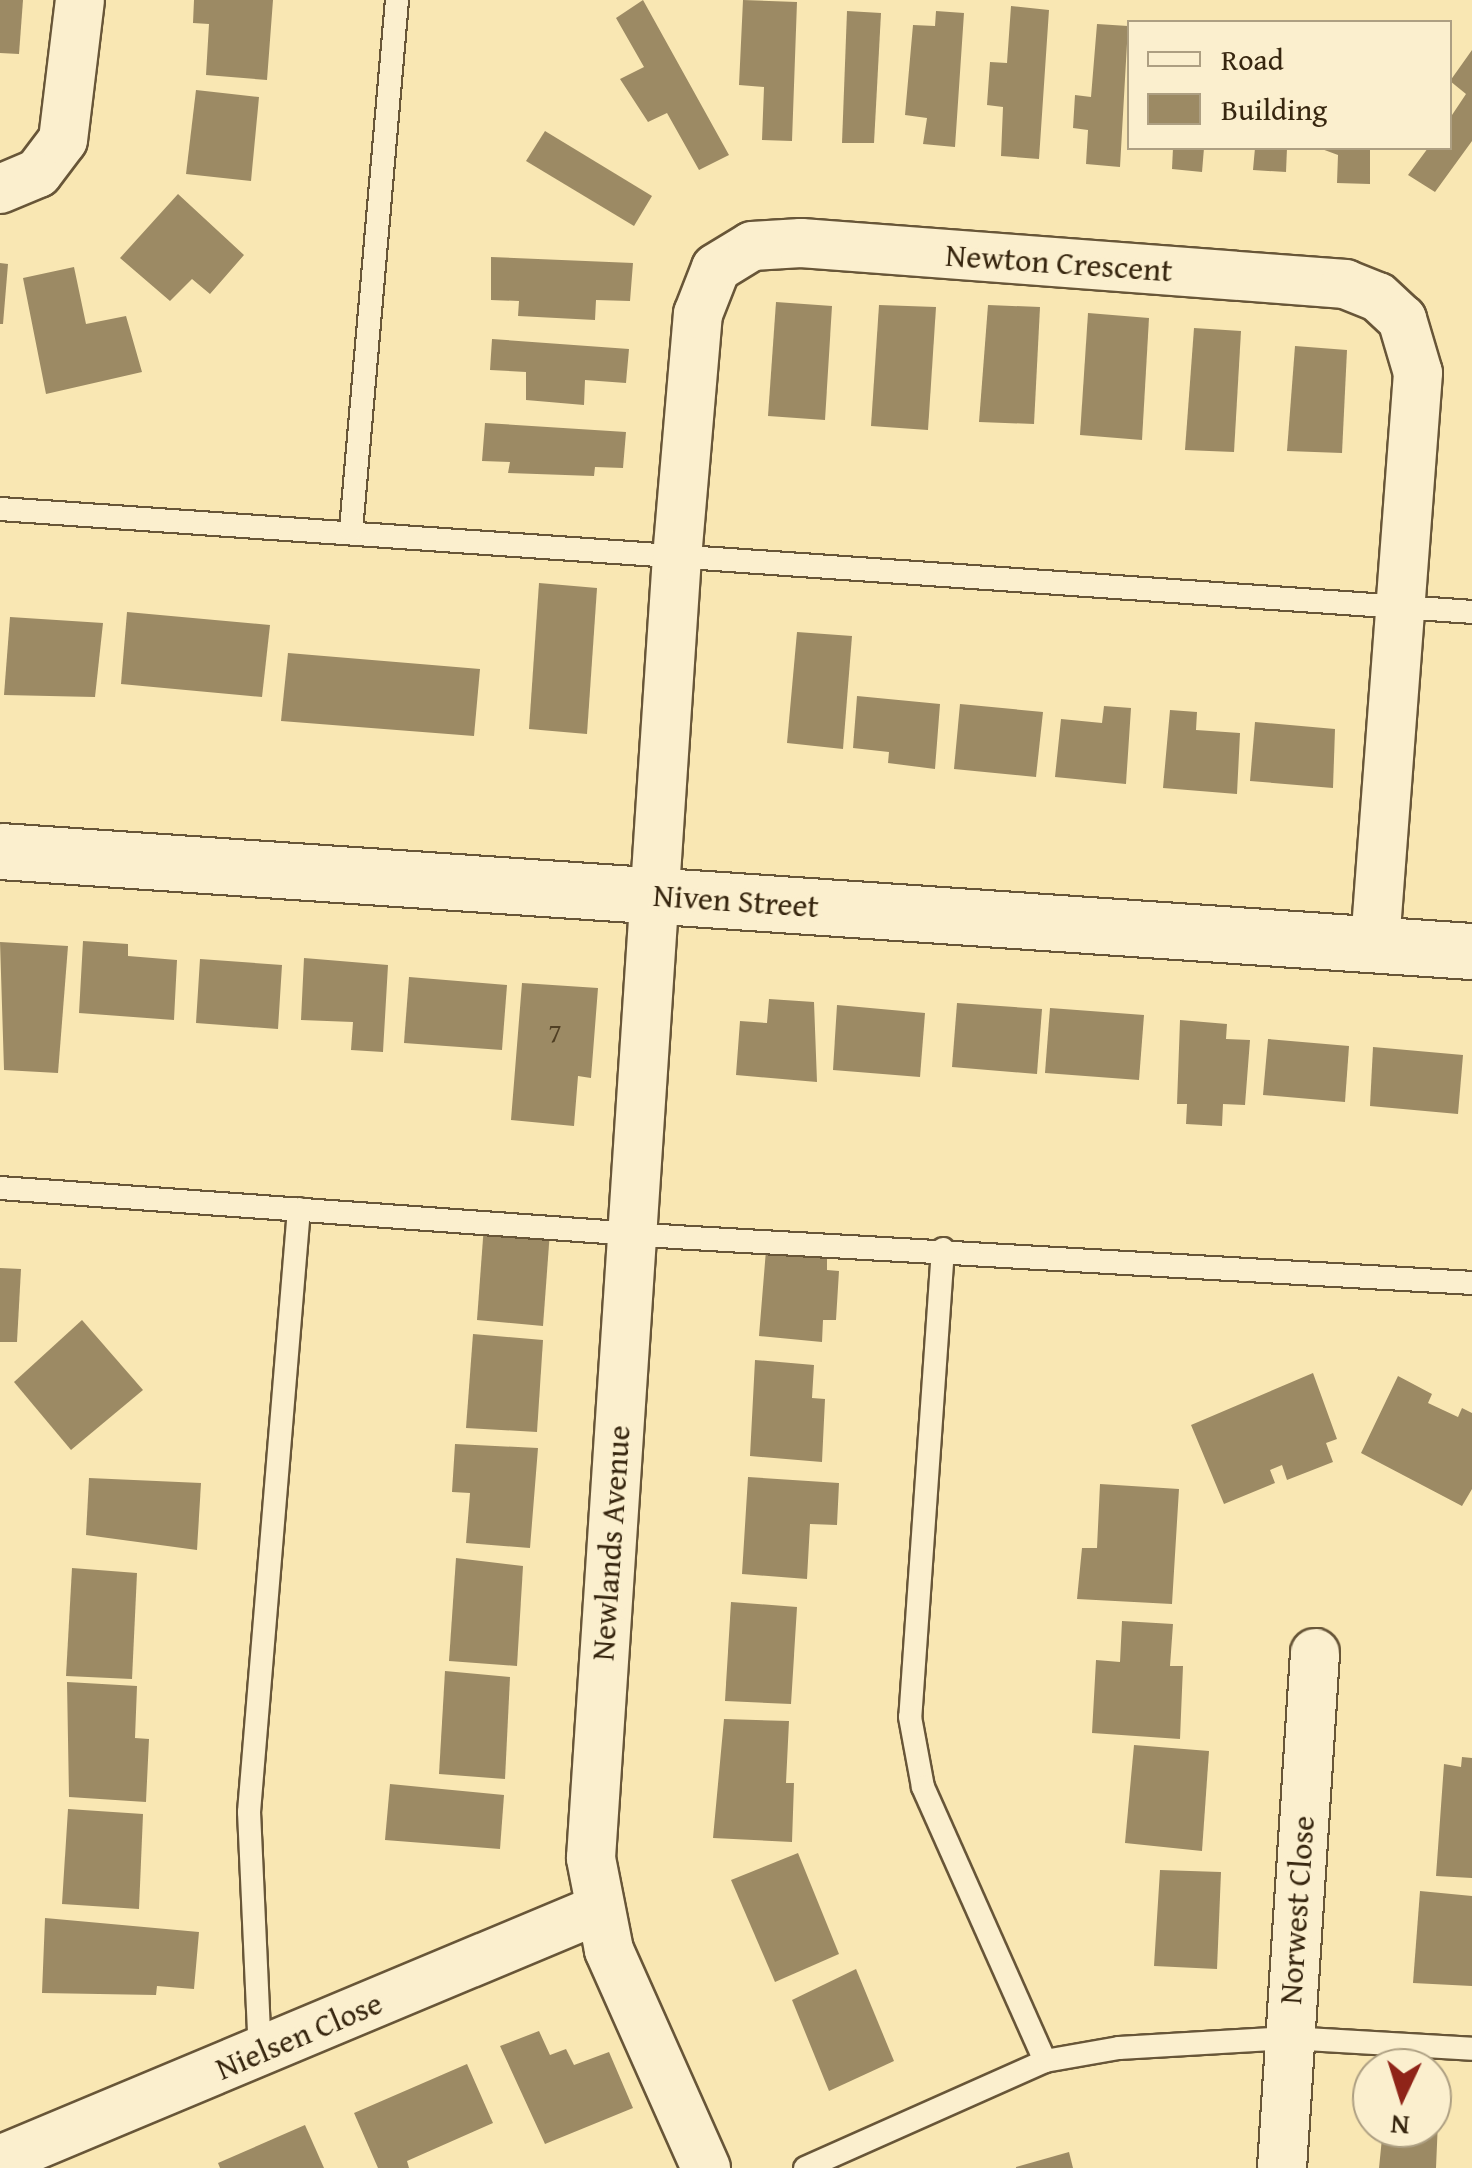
<!DOCTYPE html>
<style>
body{margin:0}
#map{position:relative;width:1472px;height:2168px;overflow:hidden;background:#f9e7b3;font-family:"Gentium Book Plus",serif}
div>[style]{position:absolute}
.building>*{inset:0;background:#9c8a64}
.roads{filter:drop-shadow(2px 0 #685638) drop-shadow(-2px 0 #685638) drop-shadow(0 2px #685638) drop-shadow(0 -2px #685638)}
.service>*{height:22px;margin:-11px;padding:0 11px;transform-origin:11px;border-radius:11px;background:#fbefce}
.minor>*{height:48px;margin:-24px;padding:0 24px;transform-origin:24px;border-radius:24px;background:#fbefce}
.tertiary>*{height:55px;margin:-27.5px;padding:0 27.5px;transform-origin:27.5px;border-radius:27.5px;background:#fbefce}
span{translate:-50% -50%;white-space:nowrap;text-align:center;line-height:1.15;-webkit-text-stroke:8px #fbefce;paint-order:stroke}
.number-label{font-size:28px;color:#503f24}
.number-label span{-webkit-text-stroke-width:0}
.street-label{font-size:32px;color:#37260f}
.legend{position:absolute;left:1127px;top:20px;width:325px;height:130px;box-sizing:border-box;background:#fbefce;border:2px solid #ad9f82;margin:0;padding:12px 18px;list-style:none;font-size:30px;color:#37260f}
.legend li{display:flex;align-items:center;gap:20px;height:50px}
.legend b{width:50px;border:2px solid #ad9f82}
.north{position:absolute;left:1352px;top:2048px;width:100px;height:100px;box-sizing:border-box;background:#fbefce;border:2px solid #ad9f82;border-radius:50%;rotate:184deg;font-size:28px;font-weight:700;line-height:40px;text-align:center;color:#37260f}
.north::after{content:'';display:block;margin:auto;width:35px;height:45px;background:#8f2418;clip-path:polygon(50% 0,100% 100%,50% 72%,0 100%)}
</style>
<div id="map">
<div class="building">
<i style="clip-path:polygon(0 0,23px 0,19px 54px,0 53px)"></i>
<i style="clip-path:polygon(194px 0,273px 0,267px 80px,206px 75px,209px 24px,193px 23px)"></i>
<i style="clip-path:polygon(643px 0,729px 155px,699px 170px,667px 113px,648px 122px,620px 79px,644px 67px,616px 18px)"></i>
<i style="clip-path:polygon(743px 0,797px 2px,792px 141px,762px 140px,764px 87px,739px 85px)"></i>
<i style="clip-path:polygon(1011px 6px,1049px 10px,1039px 159px,1001px 156px,1003px 107px,987px 105px,990px 62px,1007px 63px)"></i>
<i style="clip-path:polygon(847px 11px,881px 13px,874px 143px,842px 143px)"></i>
<i style="clip-path:polygon(936px 11px,964px 13px,955px 147px,923px 144px,927px 118px,905px 115px,913px 25px,935px 26px)"></i>
<i style="clip-path:polygon(1097px 24px,1128px 26px,1120px 167px,1086px 164px,1088px 130px,1073px 128px,1075px 95px,1091px 97px)"></i>
<i style="clip-path:polygon(1472px 50px,1472px 141px,1435px 192px,1408px 175px,1428px 148px,1450px 148px,1450px 118px,1466px 94px,1450px 81px)"></i>
<i style="clip-path:polygon(196px 90px,259px 97px,251px 181px,186px 174px)"></i>
<i style="clip-path:polygon(545px 131px,652px 196px,634px 226px,526px 161px)"></i>
<i style="clip-path:polygon(1173px 148px,1204px 148px,1202px 172px,1172px 169px)"></i>
<i style="clip-path:polygon(1255px 148px,1287px 148px,1286px 172px,1253px 170px)"></i>
<i style="clip-path:polygon(1319px 148px,1370px 148px,1370px 184px,1337px 183px,1338px 155px)"></i>
<i style="clip-path:polygon(178px 194px,244px 255px,210px 294px,192px 279px,170px 301px,120px 258px)"></i>
<i style="clip-path:polygon(491px 257px,633px 263px,630px 301px,596px 300px,595px 320px,518px 316px,519px 301px,491px 300px)"></i>
<i style="clip-path:polygon(0 263px,8px 264px,3px 324px,0 324px)"></i>
<i style="clip-path:polygon(74px 267px,86px 324px,126px 316px,142px 372px,46px 394px,23px 278px)"></i>
<i style="clip-path:polygon(776px 302px,832px 306px,825px 420px,768px 416px)"></i>
<i style="clip-path:polygon(879px 305px,936px 307px,928px 430px,871px 426px)"></i>
<i style="clip-path:polygon(988px 305px,1040px 307px,1034px 424px,979px 422px)"></i>
<i style="clip-path:polygon(1088px 313px,1149px 318px,1142px 440px,1080px 435px)"></i>
<i style="clip-path:polygon(1194px 328px,1241px 331px,1234px 452px,1185px 450px)"></i>
<i style="clip-path:polygon(492px 339px,629px 349px,626px 383px,585px 380px,584px 405px,526px 400px,526px 372px,490px 370px)"></i>
<i style="clip-path:polygon(1295px 346px,1347px 350px,1342px 453px,1287px 451px)"></i>
<i style="clip-path:polygon(485px 423px,626px 432px,623px 468px,595px 467px,594px 476px,508px 473px,510px 462px,482px 461px)"></i>
<i style="clip-path:polygon(539px 583px,597px 588px,587px 734px,529px 729px)"></i>
<i style="clip-path:polygon(127px 612px,270px 625px,262px 697px,121px 684px)"></i>
<i style="clip-path:polygon(10px 617px,103px 623px,95px 697px,4px 695px)"></i>
<i style="clip-path:polygon(797px 632px,852px 636px,843px 749px,787px 743px)"></i>
<i style="clip-path:polygon(288px 653px,480px 669px,474px 736px,281px 721px)"></i>
<i style="clip-path:polygon(857px 696px,940px 704px,935px 769px,888px 763px,889px 752px,853px 748px)"></i>
<i style="clip-path:polygon(960px 704px,1043px 712px,1036px 777px,954px 769px)"></i>
<i style="clip-path:polygon(1104px 706px,1131px 708px,1126px 784px,1055px 777px,1061px 719px,1102px 723px)"></i>
<i style="clip-path:polygon(1170px 710px,1197px 712px,1196px 730px,1240px 733px,1237px 794px,1163px 788px)"></i>
<i style="clip-path:polygon(1255px 722px,1335px 729px,1333px 788px,1250px 781px)"></i>
<i style="clip-path:polygon(83px 941px,128px 944px,128px 956px,177px 960px,174px 1020px,79px 1013px)"></i>
<i style="clip-path:polygon(0 942px,68px 946px,58px 1073px,4px 1070px)"></i>
<i style="clip-path:polygon(304px 958px,388px 965px,383px 1052px,351px 1050px,353px 1022px,301px 1020px)"></i>
<i style="clip-path:polygon(200px 959px,282px 965px,278px 1029px,196px 1023px)"></i>
<i style="clip-path:polygon(409px 977px,507px 985px,502px 1050px,404px 1043px)"></i>
<i style="clip-path:polygon(522px 983px,598px 988px,591px 1078px,578px 1076px,574px 1126px,511px 1120px)"></i>
<i style="clip-path:polygon(769px 999px,814px 1002px,817px 1082px,736px 1075px,740px 1021px,767px 1023px)"></i>
<i style="clip-path:polygon(957px 1003px,1042px 1009px,1037px 1074px,952px 1067px)"></i>
<i style="clip-path:polygon(837px 1005px,925px 1013px,920px 1077px,833px 1070px)"></i>
<i style="clip-path:polygon(1050px 1008px,1144px 1015px,1139px 1080px,1045px 1073px)"></i>
<i style="clip-path:polygon(1180px 1020px,1227px 1024px,1226px 1039px,1250px 1040px,1245px 1105px,1223px 1104px,1222px 1126px,1186px 1124px,1187px 1104px,1177px 1104px)"></i>
<i style="clip-path:polygon(1268px 1039px,1349px 1046px,1345px 1102px,1263px 1095px)"></i>
<i style="clip-path:polygon(1373px 1047px,1463px 1055px,1458px 1114px,1370px 1106px)"></i>
<i style="clip-path:polygon(484px 1225px,550px 1231px,543px 1326px,477px 1320px)"></i>
<i style="clip-path:polygon(766px 1250px,827px 1255px,827px 1270px,839px 1271px,836px 1320px,823px 1320px,822px 1342px,759px 1336px)"></i>
<i style="clip-path:polygon(0 1268px,21px 1269px,17px 1342px,0 1342px)"></i>
<i style="clip-path:polygon(82px 1320px,143px 1390px,71px 1450px,14px 1382px)"></i>
<i style="clip-path:polygon(473px 1334px,543px 1340px,537px 1432px,466px 1428px)"></i>
<i style="clip-path:polygon(755px 1360px,814px 1365px,812px 1398px,825px 1399px,822px 1462px,750px 1456px)"></i>
<i style="clip-path:polygon(1313px 1373px,1337px 1439px,1326px 1443px,1333px 1462px,1287px 1480px,1282px 1465px,1270px 1470px,1275px 1483px,1224px 1504px,1191px 1425px)"></i>
<i style="clip-path:polygon(1398px 1376px,1432px 1394px,1428px 1403px,1458px 1417px,1462px 1408px,1472px 1413px,1472px 1489px,1462px 1506px,1361px 1453px)"></i>
<i style="clip-path:polygon(455px 1444px,538px 1448px,530px 1548px,466px 1543px,470px 1493px,452px 1492px)"></i>
<i style="clip-path:polygon(748px 1477px,839px 1483px,837px 1525px,810px 1524px,807px 1579px,742px 1574px)"></i>
<i style="clip-path:polygon(89px 1478px,201px 1483px,197px 1550px,86px 1535px)"></i>
<i style="clip-path:polygon(1100px 1484px,1179px 1489px,1172px 1604px,1077px 1599px,1082px 1548px,1097px 1548px)"></i>
<i style="clip-path:polygon(456px 1558px,523px 1566px,517px 1666px,449px 1661px)"></i>
<i style="clip-path:polygon(72px 1568px,137px 1573px,132px 1679px,66px 1676px)"></i>
<i style="clip-path:polygon(731px 1602px,797px 1607px,791px 1704px,725px 1701px)"></i>
<i style="clip-path:polygon(1122px 1621px,1173px 1624px,1170px 1666px,1183px 1666px,1180px 1739px,1092px 1733px,1096px 1660px,1120px 1662px)"></i>
<i style="clip-path:polygon(445px 1671px,510px 1677px,505px 1779px,439px 1774px)"></i>
<i style="clip-path:polygon(67px 1682px,137px 1686px,135px 1738px,149px 1739px,146px 1802px,69px 1797px)"></i>
<i style="clip-path:polygon(724px 1719px,789px 1721px,786px 1783px,794px 1783px,792px 1842px,713px 1838px)"></i>
<i style="clip-path:polygon(1134px 1745px,1209px 1751px,1202px 1851px,1125px 1843px)"></i>
<i style="clip-path:polygon(1462px 1757px,1472px 1758px,1472px 1878px,1436px 1876px,1444px 1764px,1461px 1767px)"></i>
<i style="clip-path:polygon(390px 1784px,504px 1795px,500px 1849px,385px 1840px)"></i>
<i style="clip-path:polygon(68px 1809px,143px 1814px,139px 1909px,62px 1904px)"></i>
<i style="clip-path:polygon(798px 1853px,839px 1954px,775px 1982px,731px 1880px)"></i>
<i style="clip-path:polygon(1160px 1870px,1221px 1872px,1217px 1969px,1154px 1966px)"></i>
<i style="clip-path:polygon(1420px 1891px,1472px 1896px,1472px 1986px,1413px 1983px)"></i>
<i style="clip-path:polygon(45px 1918px,199px 1932px,194px 1989px,157px 1986px,156px 1995px,42px 1993px)"></i>
<i style="clip-path:polygon(856px 1969px,894px 2061px,829px 2091px,792px 2000px)"></i>
<i style="clip-path:polygon(539px 2031px,550px 2055px,566px 2049px,574px 2065px,609px 2052px,633px 2108px,545px 2144px,500px 2046px)"></i>
<i style="clip-path:polygon(467px 2064px,493px 2123px,407px 2161px,409px 2168px,378px 2168px,354px 2113px)"></i>
<i style="clip-path:polygon(1432px 2121px,1438px 2121px,1436px 2168px,1379px 2168px,1383px 2128px,1432px 2128px)"></i>
<i style="clip-path:polygon(305px 2125px,324px 2168px,220px 2168px,218px 2163px)"></i>
<i style="clip-path:polygon(1069px 2152px,1073px 2168px,1016px 2168px,1016px 2167px)"></i>
</div>
<div class="roads">
<div class="service">
<i style="left:0;top:509px;width:1476px;rotate:4deg"></i>
<i style="left:351px;top:530px;width:532px;rotate:-85.04deg"></i>
<i style="left:0;top:1188px;width:677px;rotate:4.15deg"></i>
<i style="left:675px;top:1237px;width:798px;rotate:3.3deg"></i>
<i style="left:943px;top:1249px;width:469px;rotate:94deg"></i>
<i style="left:910px;top:1717px;width:71px;rotate:79.5deg"></i>
<i style="left:923px;top:1787px;width:300px;rotate:66deg"></i>
<i style="left:260px;top:2054px;width:242px;rotate:-92.6deg"></i>
<i style="left:249px;top:1812px;width:605px;rotate:-85.26deg"></i>
<i style="left:805px;top:2168px;width:263px;rotate:-24deg"></i>
<i style="left:1045px;top:2061px;width:75px;rotate:-10deg"></i>
<i style="left:1119px;top:2048px;width:170px;rotate:-3.4deg"></i>
<i style="left:1289px;top:2038px;width:183px;rotate:3.4deg"></i>
</div>
<div class="minor">
<i style="left:0;top:189px;width:41px;rotate:-22.8deg"></i>
<i style="left:38px;top:173px;width:41px;rotate:-52.9deg"></i>
<i style="left:63px;top:140px;width:141px;rotate:-83.1deg"></i>
<i style="left:0;top:2160px;width:647px;rotate:-22.72deg"></i>
<i style="left:706px;top:2168px;width:239px;rotate:-114deg"></i>
<i style="left:609px;top:1950px;width:94px;rotate:-101.1deg"></i>
<i style="left:591px;top:1858px;width:1303px;rotate:-86.22deg"></i>
<i style="left:677px;top:558px;width:245px;rotate:-85.1deg"></i>
<i style="left:698px;top:314px;width:49px;rotate:-68.6deg"></i>
<i style="left:716px;top:268px;width:42px;rotate:-31.4deg"></i>
<i style="left:752px;top:246px;width:49px;rotate:-3.5deg"></i>
<i style="left:801px;top:243px;width:546px;rotate:4.31deg"></i>
<i style="left:1345px;top:284px;width:35px;rotate:22deg"></i>
<i style="left:1378px;top:297px;width:33px;rotate:43deg"></i>
<i style="left:1402px;top:319px;width:56px;rotate:73.5deg"></i>
<i style="left:1418px;top:373px;width:573px;rotate:94.31deg"></i>
<i style="left:1282px;top:2168px;width:516px;rotate:-86.33deg"></i>
</div>
<div class="tertiary">
<i style="left:0;top:851px;width:1475px;rotate:3.89deg"></i>
</div>
</div>
<div class="number-label">
<span style="left:555px;top:1032px">7</span>
</div>
<div class="street-label">
<span style="left:1059px;top:263px;rotate:4deg">Newton Crescent</span>
<span style="left:736px;top:901px;rotate:4deg">Niven Street</span>
<span style="left:611px;top:1543px;rotate:-86deg">Newlands Avenue</span>
<span style="left:1297px;top:1910px;rotate:-86deg">Norwest Close</span>
<span style="left:299px;top:2036px;rotate:-23deg">Nielsen Close</span>
</div>
<ul class="legend">
<li><b style="height:12px;background:#fbefce"></b>Road</li>
<li><b style="height:28px;background:#9c8a64"></b>Building</li>
</ul>
<div class="north">N</div>
</div>
